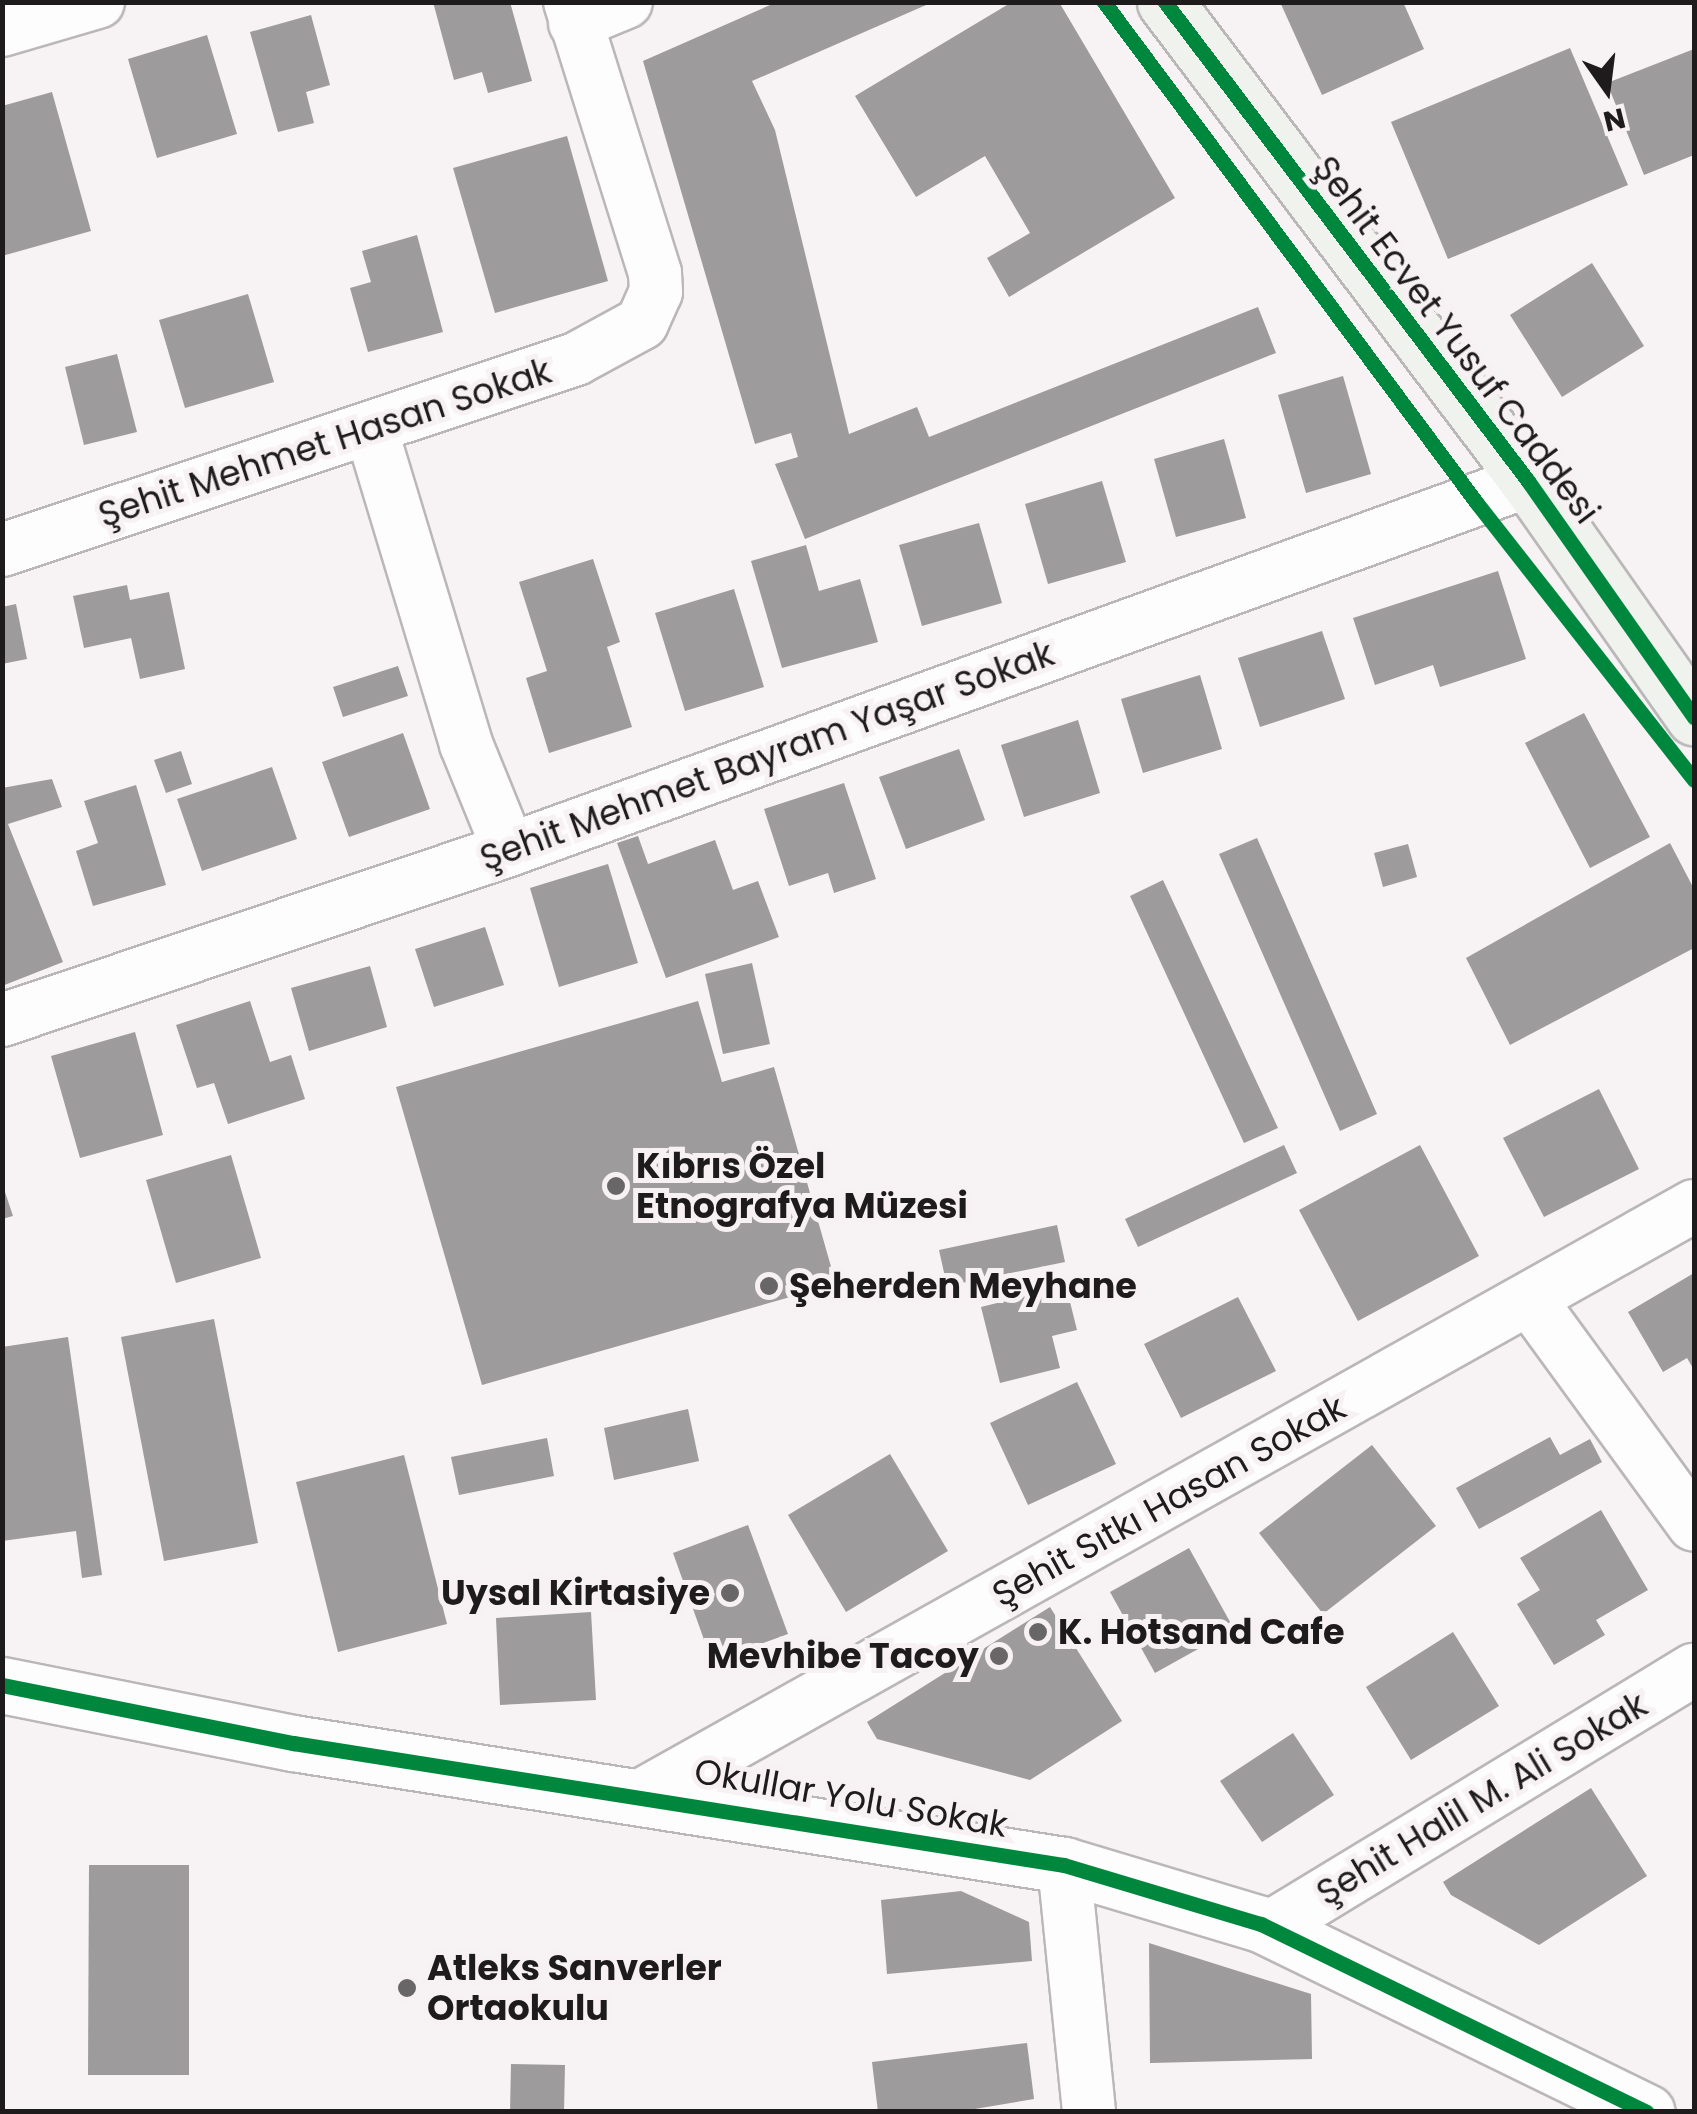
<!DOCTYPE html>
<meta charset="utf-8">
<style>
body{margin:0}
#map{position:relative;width:1697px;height:2114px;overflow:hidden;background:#f7f2f4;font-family:Poppins,sans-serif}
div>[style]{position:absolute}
.building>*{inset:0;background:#9e9b9d}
.roads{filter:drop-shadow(2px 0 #bbb7b9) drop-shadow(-2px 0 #bbb7b9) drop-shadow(0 2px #bbb7b9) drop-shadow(0 -2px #bbb7b9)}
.minor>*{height:52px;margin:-26px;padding:0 26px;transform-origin:26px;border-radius:26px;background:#fefdfd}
.tertiary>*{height:55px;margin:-27.5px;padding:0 27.5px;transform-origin:27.5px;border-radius:27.5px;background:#fefdfd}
.secondary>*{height:55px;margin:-27.5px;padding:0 27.5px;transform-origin:27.5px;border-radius:27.5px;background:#f0f2ee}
.cycleway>*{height:15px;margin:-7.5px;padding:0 7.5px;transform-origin:7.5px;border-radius:7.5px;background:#00873e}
.dots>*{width:28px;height:28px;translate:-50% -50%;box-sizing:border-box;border:5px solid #f8f1f4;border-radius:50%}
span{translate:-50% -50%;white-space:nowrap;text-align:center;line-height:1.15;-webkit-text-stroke:10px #f8f1f4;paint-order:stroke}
.street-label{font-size:35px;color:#1d1b1c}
.poi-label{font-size:35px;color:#1d1b1c;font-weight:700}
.left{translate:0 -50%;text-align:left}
.right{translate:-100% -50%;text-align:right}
.frame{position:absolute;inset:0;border:5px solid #1d1b1c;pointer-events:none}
.north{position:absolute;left:1557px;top:40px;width:100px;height:100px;-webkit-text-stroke:8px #f8f1f4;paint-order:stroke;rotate:166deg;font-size:28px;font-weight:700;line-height:40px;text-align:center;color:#1d1b1c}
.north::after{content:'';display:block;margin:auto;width:35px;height:45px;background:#1d1b1c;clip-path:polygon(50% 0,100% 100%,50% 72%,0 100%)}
</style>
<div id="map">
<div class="building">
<i style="clip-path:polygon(433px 2px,510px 2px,532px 81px,488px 93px,482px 72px,454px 80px)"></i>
<i style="clip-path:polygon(777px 2px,933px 2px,752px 81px,775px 130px,849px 434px,917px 407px,929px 437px,1258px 307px,1276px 353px,805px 539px,775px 464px,798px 457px,791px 433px,755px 444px,643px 61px)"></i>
<i style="clip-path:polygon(1012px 2px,1059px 2px,1175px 198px,1009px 297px,987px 258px,1030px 233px,985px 156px,916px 197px,855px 96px)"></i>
<i style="clip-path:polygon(1280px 2px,1403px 2px,1424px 49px,1322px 95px)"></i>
<i style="clip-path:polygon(311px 15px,330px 85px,306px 92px,314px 123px,278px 132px,250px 32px)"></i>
<i style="clip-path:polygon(207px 35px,237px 134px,157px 158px,128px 59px)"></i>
<i style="clip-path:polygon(1570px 48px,1628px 185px,1448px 259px,1391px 122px)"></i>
<i style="clip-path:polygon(1694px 49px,1694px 155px,1644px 175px,1607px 83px)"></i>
<i style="clip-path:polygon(52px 92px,91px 231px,2px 256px,2px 106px)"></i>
<i style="clip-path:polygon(567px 136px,608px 281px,495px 313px,453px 168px)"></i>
<i style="clip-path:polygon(417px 235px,443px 332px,368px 352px,350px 288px,371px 282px,362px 251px)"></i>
<i style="clip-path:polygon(1592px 263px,1644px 346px,1562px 397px,1510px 315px)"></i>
<i style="clip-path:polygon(248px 294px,274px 382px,185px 408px,159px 320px)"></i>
<i style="clip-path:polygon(117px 354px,137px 432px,84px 445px,65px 367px)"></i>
<i style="clip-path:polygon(1343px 376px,1371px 474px,1306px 493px,1278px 395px)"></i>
<i style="clip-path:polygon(1224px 439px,1246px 518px,1176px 537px,1154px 459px)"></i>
<i style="clip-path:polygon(1102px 481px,1126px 562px,1048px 584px,1025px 504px)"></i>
<i style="clip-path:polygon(979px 523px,1002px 603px,922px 626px,899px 545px)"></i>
<i style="clip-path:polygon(806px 545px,819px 591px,860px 579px,878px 642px,782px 668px,751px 561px)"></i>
<i style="clip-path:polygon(593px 559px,620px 642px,607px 647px,632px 727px,549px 753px,526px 678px,547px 671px,519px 582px)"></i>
<i style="clip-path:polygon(1498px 571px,1526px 659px,1440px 687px,1433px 665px,1375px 685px,1353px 618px)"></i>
<i style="clip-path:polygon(127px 585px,130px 600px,169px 592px,185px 669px,140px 679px,131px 638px,84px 648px,73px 596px)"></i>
<i style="clip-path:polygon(734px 589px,764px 687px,685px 711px,655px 613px)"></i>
<i style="clip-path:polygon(16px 604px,27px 659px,2px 664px,2px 607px)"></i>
<i style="clip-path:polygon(1322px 631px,1345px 699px,1260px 727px,1238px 658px)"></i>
<i style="clip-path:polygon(398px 666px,408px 696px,343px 717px,333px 687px)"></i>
<i style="clip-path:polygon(1200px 675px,1222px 749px,1143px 773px,1121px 699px)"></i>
<i style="clip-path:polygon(1584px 713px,1650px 837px,1590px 868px,1525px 743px)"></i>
<i style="clip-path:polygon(1078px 720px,1100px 793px,1024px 817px,1001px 745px)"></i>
<i style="clip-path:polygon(403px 733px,430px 809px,349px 837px,322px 762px)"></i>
<i style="clip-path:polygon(959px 749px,985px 820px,906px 849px,879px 777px)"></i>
<i style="clip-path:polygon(181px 751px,192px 784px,166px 793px,154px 760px)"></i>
<i style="clip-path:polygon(272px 767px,297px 839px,202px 871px,177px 799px)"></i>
<i style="clip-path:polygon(52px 779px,62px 807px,8px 824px,63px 962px,2px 986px,2px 788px)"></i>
<i style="clip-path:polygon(844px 783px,876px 879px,834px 893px,828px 873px,789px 886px,764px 809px)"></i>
<i style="clip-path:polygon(136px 785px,166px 885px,93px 906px,76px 851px,98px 843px,84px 801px)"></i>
<i style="clip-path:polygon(638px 836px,648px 864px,715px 840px,733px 890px,758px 881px,779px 937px,666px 978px,617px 843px)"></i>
<i style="clip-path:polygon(1257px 838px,1377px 1114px,1340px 1131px,1219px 854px)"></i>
<i style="clip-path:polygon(1670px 843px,1694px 889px,1694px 948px,1510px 1045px,1466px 958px)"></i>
<i style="clip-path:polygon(1408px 844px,1417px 877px,1383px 887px,1374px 853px)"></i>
<i style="clip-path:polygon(608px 864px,638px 963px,559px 987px,530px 888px)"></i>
<i style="clip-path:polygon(1163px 880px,1278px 1128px,1244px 1143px,1130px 896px)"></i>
<i style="clip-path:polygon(485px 927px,504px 985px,434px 1007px,415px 949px)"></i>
<i style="clip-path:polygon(752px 963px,770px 1044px,723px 1054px,705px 974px)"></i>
<i style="clip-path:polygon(370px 966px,387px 1027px,309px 1051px,291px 988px)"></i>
<i style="clip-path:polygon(250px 1001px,270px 1062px,291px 1055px,305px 1099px,228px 1124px,214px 1083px,197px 1088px,176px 1025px)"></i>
<i style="clip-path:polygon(698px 1001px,722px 1082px,774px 1067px,836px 1284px,482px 1385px,396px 1087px)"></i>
<i style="clip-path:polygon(135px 1032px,163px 1135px,80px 1158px,51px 1056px)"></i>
<i style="clip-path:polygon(1599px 1089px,1639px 1169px,1544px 1217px,1503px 1138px)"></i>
<i style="clip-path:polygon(1284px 1145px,1297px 1173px,1138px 1247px,1125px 1219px)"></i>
<i style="clip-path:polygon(1420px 1145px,1479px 1256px,1358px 1321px,1299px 1210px)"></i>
<i style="clip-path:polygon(231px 1155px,261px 1258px,176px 1283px,146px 1180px)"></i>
<i style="clip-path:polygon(2px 1183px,13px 1216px,2px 1219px)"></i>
<i style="clip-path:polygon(1057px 1225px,1065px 1262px,947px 1286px,939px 1250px)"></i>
<i style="clip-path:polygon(1694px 1273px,1694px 1370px,1687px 1358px,1663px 1372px,1628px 1312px)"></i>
<i style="clip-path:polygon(1066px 1286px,1077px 1330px,1052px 1336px,1060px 1368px,1000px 1383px,981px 1307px)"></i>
<i style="clip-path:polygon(1238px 1297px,1276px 1371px,1181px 1418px,1144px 1344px)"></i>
<i style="clip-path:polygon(214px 1319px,258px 1543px,164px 1561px,121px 1337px)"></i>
<i style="clip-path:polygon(68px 1337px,102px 1575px,82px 1578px,76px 1531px,2px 1541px,2px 1347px)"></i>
<i style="clip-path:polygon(1077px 1382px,1116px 1464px,1028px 1505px,990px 1423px)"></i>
<i style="clip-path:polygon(688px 1409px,699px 1461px,614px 1480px,604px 1428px)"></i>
<i style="clip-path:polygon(1550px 1437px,1560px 1455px,1590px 1439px,1602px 1462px,1479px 1529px,1456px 1488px)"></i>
<i style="clip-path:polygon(547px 1438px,554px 1476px,459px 1495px,451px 1457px)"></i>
<i style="clip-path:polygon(1372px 1445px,1436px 1526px,1323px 1614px,1259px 1533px)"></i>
<i style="clip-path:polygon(890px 1454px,948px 1551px,846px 1612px,788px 1515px)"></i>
<i style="clip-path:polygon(404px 1455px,447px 1624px,338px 1652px,296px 1482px)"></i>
<i style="clip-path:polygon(1601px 1510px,1648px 1590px,1596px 1620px,1605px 1635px,1554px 1665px,1517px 1604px,1540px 1590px,1520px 1558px)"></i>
<i style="clip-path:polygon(748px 1525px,788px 1634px,712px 1662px,673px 1553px)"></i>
<i style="clip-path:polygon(1189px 1548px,1234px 1629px,1155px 1673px,1110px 1592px)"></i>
<i style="clip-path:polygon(1050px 1607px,1122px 1721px,1030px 1780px,877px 1739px,867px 1722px)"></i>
<i style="clip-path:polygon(591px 1612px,596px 1700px,500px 1705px,496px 1618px)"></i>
<i style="clip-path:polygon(1453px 1632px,1499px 1706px,1411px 1760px,1366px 1687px)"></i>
<i style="clip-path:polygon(1293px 1733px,1334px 1795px,1262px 1842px,1220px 1781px)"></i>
<i style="clip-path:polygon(1591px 1788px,1647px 1876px,1539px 1945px,1451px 1895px,1443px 1882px)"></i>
<i style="clip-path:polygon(89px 1865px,189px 1865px,189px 2075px,88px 2075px)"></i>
<i style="clip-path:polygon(961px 1891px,1029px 1922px,1032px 1961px,887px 1974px,881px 1900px)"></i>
<i style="clip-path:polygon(1149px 1943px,1311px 1994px,1312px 2059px,1150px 2063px)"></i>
<i style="clip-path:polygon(1027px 2043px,1034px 2099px,957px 2112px,878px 2112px,872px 2062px)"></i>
<i style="clip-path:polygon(511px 2064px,565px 2065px,564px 2112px,510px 2112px)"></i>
</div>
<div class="roads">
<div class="minor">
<i style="left:575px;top:23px;width:55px;rotate:-22.4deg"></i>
<i style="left:2px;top:30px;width:100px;rotate:-16.3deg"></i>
<i style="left:371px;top:429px;width:329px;rotate:73.2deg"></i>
<i style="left:466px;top:744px;width:114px;rotate:67.9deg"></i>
<i style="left:2px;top:550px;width:605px;rotate:-18.4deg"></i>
<i style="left:576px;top:359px;width:75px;rotate:-28.6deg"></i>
<i style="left:642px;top:323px;width:34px;rotate:-66deg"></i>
<i style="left:656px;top:292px;width:19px;rotate:-93deg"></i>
<i style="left:655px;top:273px;width:284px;rotate:-107.4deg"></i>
<i style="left:2px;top:1020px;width:535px;rotate:-18.54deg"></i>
<i style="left:509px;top:850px;width:1084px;rotate:-19.91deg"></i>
<i style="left:1530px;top:1300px;width:278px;rotate:53.9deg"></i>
<i style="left:644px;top:1794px;width:1203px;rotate:-29.25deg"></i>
<i style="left:1064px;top:1865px;width:248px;rotate:84.2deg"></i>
<i style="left:1269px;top:1928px;width:497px;rotate:-31.3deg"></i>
</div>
<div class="tertiary">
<i style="left:2px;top:1685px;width:297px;rotate:11.3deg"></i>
<i style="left:293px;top:1743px;width:781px;rotate:8.99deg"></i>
<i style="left:1064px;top:1865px;width:206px;rotate:16.7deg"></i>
<i style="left:1261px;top:1924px;width:429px;rotate:26deg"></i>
</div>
<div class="secondary">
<i style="left:1165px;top:2px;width:601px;rotate:52.84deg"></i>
<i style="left:1528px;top:481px;width:289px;rotate:54.9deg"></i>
</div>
</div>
<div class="cycleway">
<i style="left:1104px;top:2px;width:623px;rotate:53.35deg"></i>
<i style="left:1476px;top:502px;width:353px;rotate:51.9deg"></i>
<i style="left:1165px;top:2px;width:601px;rotate:52.84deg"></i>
<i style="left:1528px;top:481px;width:289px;rotate:54.9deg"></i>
<i style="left:2px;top:1685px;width:297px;rotate:11.3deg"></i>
<i style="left:293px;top:1743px;width:781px;rotate:8.99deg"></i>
<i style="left:1064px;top:1865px;width:206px;rotate:16.7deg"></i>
<i style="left:1261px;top:1924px;width:429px;rotate:26deg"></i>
</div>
<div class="dots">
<i style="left:616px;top:1186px;background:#696668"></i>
<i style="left:769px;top:1286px;background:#696668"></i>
<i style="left:730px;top:1593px;background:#696668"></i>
<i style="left:1038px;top:1632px;background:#696668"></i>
<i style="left:999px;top:1656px;background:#696668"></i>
<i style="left:407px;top:1988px;background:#696668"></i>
</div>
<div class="street-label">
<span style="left:1456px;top:340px;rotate:53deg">Şehit Ecvet Yusuf Caddesi</span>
<span style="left:325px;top:443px;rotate:-18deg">Şehit Mehmet Hasan Sokak</span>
<span style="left:767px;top:756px;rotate:-20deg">Şehit Mehmet Bayram Yaşar Sokak</span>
<span style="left:1169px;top:1501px;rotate:-29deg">Şehit Sıtkı Hasan Sokak</span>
<span style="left:851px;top:1798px;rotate:10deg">Okullar Yolu Sokak</span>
<span style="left:1482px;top:1799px;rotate:-31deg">Şehit Halil M. Ali Sokak</span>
</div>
<div class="poi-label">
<span class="left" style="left:636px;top:1186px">Kıbrıs Özel<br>Etnografya Müzesi</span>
<span class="left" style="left:789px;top:1286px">Şeherden Meyhane</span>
<span class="right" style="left:710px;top:1593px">Uysal Kirtasiye</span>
<span class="left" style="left:1058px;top:1632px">K. Hotsand Cafe</span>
<span class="right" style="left:979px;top:1656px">Mevhibe Tacoy</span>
<span class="left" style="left:427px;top:1988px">Atleks Sanverler<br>Ortaokulu</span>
</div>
<div class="frame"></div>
<div class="north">N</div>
</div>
